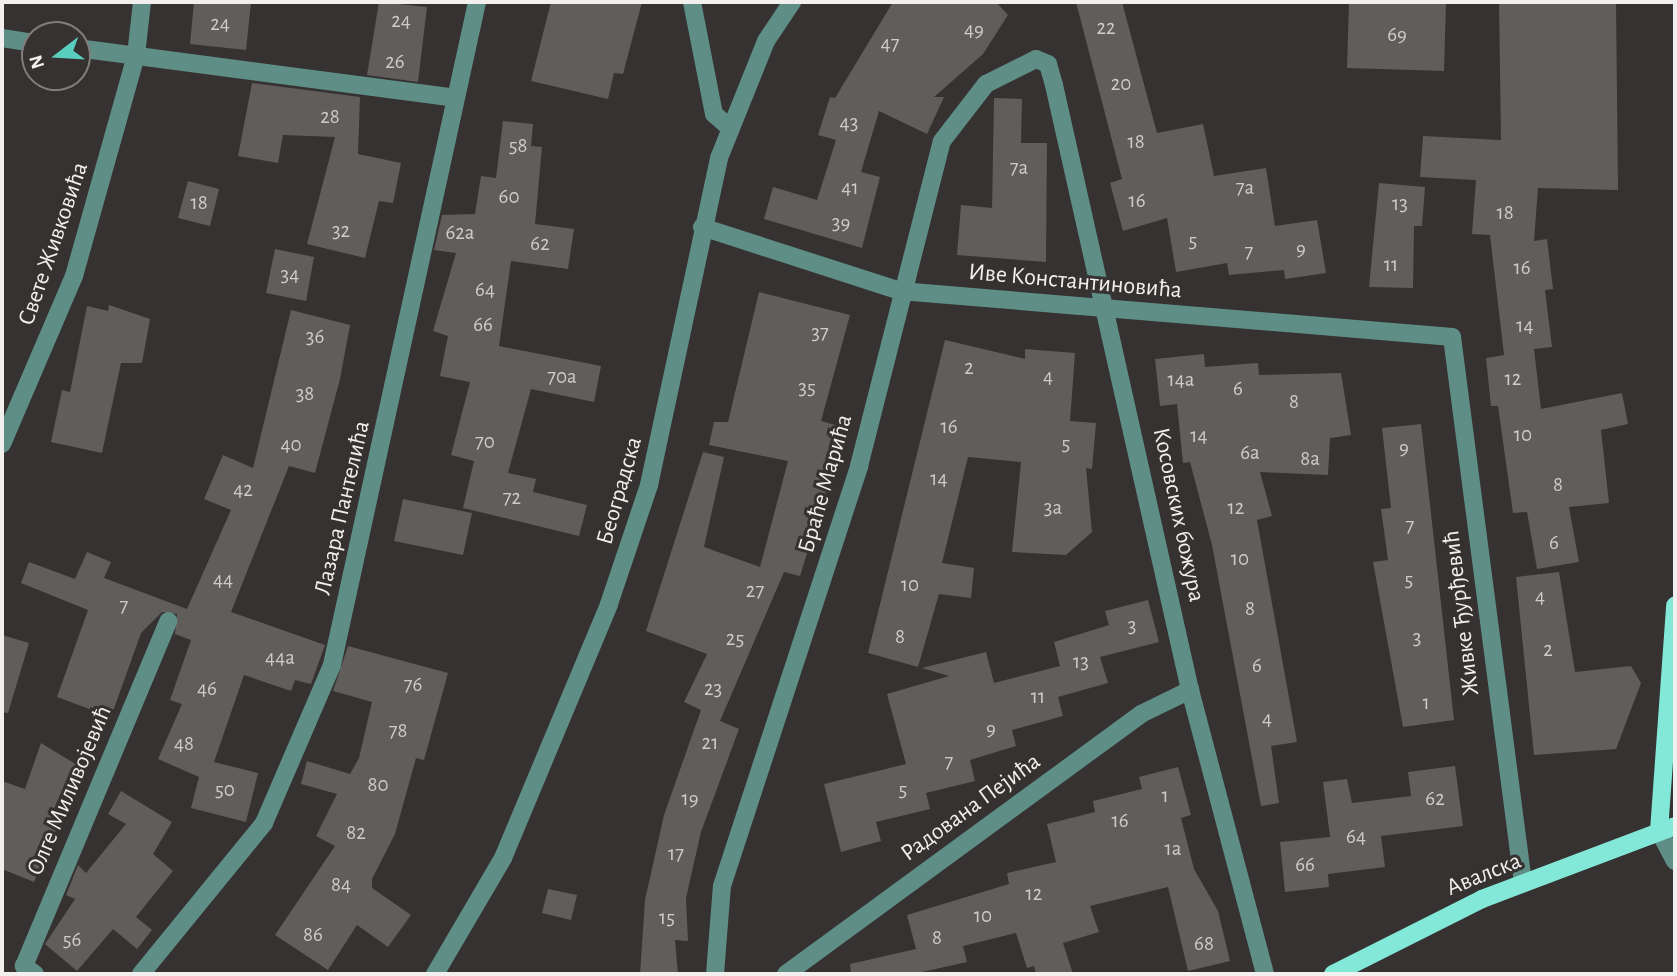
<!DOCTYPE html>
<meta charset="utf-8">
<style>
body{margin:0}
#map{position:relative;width:1677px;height:976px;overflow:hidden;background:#353231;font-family:"Alegreya Sans",sans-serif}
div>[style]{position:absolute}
.building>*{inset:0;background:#605d5b}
.minor>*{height:18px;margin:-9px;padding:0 9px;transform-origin:9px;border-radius:9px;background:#5f8e86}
.major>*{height:18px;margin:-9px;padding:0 9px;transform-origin:9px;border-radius:9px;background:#83e8d8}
span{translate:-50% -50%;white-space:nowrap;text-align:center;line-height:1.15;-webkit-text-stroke:6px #353231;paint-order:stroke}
.number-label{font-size:21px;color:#cecbca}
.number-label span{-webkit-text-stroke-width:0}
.street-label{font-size:24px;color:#f2f0ef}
.frame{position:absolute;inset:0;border:4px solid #f2f0ef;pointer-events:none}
.north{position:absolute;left:21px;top:21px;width:70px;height:70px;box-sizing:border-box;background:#353231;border:2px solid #817e7d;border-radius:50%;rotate:253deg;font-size:19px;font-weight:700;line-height:28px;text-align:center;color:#f2f0ef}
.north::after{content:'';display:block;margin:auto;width:24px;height:32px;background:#5acebe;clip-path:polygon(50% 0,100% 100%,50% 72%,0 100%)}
</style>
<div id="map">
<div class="building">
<i style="clip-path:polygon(194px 2px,251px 3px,246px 50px,190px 44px)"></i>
<i style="clip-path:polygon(379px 2px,427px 7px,418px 82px,367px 75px)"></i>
<i style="clip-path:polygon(551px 2px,642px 2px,623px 74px,614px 73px,608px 99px,531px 81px)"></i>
<i style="clip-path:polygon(893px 2px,996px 2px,1008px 15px,983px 54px,934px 97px,944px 97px,927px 134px,879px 111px,861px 172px,880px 177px,862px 248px,764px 219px,773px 187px,817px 200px,836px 140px,818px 135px,830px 97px,835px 98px)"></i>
<i style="clip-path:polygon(1076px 2px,1122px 2px,1157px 133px,1203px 124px,1214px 176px,1266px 168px,1275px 226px,1317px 220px,1326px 273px,1285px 279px,1284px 270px,1229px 275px,1227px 263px,1176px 272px,1167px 218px,1123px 231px,1110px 183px,1122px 179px)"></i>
<i style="clip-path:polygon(1349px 2px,1446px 2px,1444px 71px,1347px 68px)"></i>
<i style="clip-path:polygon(1499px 2px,1616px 2px,1618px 190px,1538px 188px,1534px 241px,1547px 239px,1553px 289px,1545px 290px,1552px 347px,1534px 349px,1541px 409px,1622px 393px,1628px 424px,1601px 430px,1609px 503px,1569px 507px,1579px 562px,1537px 569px,1527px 512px,1513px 513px,1498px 406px,1491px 406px,1486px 358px,1504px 355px,1490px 235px,1472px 234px,1476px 180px,1420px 177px,1423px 136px,1501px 140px)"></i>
<i style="clip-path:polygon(252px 83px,360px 97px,358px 154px,401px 163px,393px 203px,379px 201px,365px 258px,307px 244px,335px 137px,283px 135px,278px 163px,238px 156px)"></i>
<i style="clip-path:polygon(994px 98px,1022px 99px,1021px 143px,1047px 143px,1046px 262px,957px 255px,961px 205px,992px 208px)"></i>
<i style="clip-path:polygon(503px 121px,533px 124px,531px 146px,542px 147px,535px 224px,574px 229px,568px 269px,511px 261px,499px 346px,601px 366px,594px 402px,531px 389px,508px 473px,536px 479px,533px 492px,587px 505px,579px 536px,463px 508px,474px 461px,451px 455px,470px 382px,440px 376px,448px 336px,433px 331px,456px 253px,434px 250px,442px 215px,475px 214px,481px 176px,496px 178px)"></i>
<i style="clip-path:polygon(188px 181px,219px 189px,210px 226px,178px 218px)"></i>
<i style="clip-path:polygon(1379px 183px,1425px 187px,1422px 226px,1414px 226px,1413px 288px,1369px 287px)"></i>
<i style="clip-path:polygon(275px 249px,314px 257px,306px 301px,266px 293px)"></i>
<i style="clip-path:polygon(759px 292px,850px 315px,821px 421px,846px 428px,800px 576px,784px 572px,720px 721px,739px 729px,701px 832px,686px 898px,688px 941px,675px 940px,678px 974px,640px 974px,645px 900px,664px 815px,701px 710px,684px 702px,707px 654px,646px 631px,703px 452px,724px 457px,704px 547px,760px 567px,788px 461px,709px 445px,714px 422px,728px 422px)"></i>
<i style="clip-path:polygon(109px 305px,150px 319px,142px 363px,121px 363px,102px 453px,51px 442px,62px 390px,70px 392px,87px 306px,108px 311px)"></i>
<i style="clip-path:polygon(291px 310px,350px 325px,340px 379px,315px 473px,289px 466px,231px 612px,325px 645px,311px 684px,295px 680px,291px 691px,244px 675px,214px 762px,258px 773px,246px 822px,191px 808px,199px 777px,158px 759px,182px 704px,170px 700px,191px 640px,175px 634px,177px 614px,162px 612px,141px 633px,111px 717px,57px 697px,88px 610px,21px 583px,29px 562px,75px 579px,87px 552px,111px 562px,104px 578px,187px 609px,231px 510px,204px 499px,223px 455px,253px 468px)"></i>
<i style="clip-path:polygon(945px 340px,1025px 359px,1025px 349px,1075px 353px,1070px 421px,1096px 423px,1092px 469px,1086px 468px,1092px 532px,1066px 555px,1012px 552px,1021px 462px,968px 457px,942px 563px,974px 568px,971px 598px,939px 594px,918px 667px,868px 653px)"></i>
<i style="clip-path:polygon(1204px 354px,1205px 367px,1258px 363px,1259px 375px,1341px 373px,1351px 435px,1330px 438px,1328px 475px,1260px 472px,1272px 516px,1257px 520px,1297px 742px,1271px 746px,1279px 803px,1261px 806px,1212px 545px,1190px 462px,1183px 463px,1177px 404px,1160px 406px,1155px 359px)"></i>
<i style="clip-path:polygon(1421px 424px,1454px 720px,1403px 727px,1373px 562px,1388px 560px,1381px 509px,1391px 508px,1382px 428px)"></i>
<i style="clip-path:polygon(403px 499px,472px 513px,463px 555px,394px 541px)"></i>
<i style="clip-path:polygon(1559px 572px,1575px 672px,1631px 666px,1641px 683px,1616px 749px,1534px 755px,1516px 577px)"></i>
<i style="clip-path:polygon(1148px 600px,1159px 642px,1100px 657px,1108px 683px,1058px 697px,1063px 716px,1012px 730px,1016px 746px,970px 760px,975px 781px,926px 793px,930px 809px,876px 822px,881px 841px,841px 852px,824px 784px,906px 764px,887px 694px,949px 676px,922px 668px,986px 652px,994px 683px,1060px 666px,1054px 642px,1109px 625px,1105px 611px)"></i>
<i style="clip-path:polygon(2px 635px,29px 643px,8px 713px,2px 712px)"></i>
<i style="clip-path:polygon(348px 646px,448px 673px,424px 760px,416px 758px,395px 834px,372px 879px,372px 888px,411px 915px,388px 947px,357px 925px,328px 970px,275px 935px,335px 846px,316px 836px,337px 794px,301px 784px,307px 761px,350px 774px,359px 758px,372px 702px,333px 691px)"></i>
<i style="clip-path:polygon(41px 743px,82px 768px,34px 882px,2px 869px,2px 781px,25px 789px)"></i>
<i style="clip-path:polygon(1455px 766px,1463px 826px,1381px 836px,1385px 867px,1328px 874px,1329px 887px,1285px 892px,1280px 842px,1330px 837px,1323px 782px,1347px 779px,1352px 803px,1411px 796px,1408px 772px)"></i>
<i style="clip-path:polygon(1178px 767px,1191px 815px,1181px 818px,1194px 869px,1218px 911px,1230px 961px,1188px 971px,1168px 887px,1090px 906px,1099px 932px,1063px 943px,1073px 974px,1036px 974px,1034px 966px,1027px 968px,1016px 933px,963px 946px,967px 962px,913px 974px,851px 974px,850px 964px,916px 949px,907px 915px,1009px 884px,1007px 873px,1056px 862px,1047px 824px,1095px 812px,1093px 801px,1142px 789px,1139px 777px)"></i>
<i style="clip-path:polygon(121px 791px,172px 822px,153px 854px,173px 871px,136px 917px,152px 930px,137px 949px,113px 929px,77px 971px,45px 944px,75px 899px,66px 895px,78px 865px,86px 873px,126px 824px,108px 814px)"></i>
<i style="clip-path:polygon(548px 889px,577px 895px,571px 920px,542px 913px)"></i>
</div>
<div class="minor">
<i style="left:692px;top:2px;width:114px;rotate:78.9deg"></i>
<i style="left:714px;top:114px;width:20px;rotate:41deg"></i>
<i style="left:2px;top:38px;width:33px;rotate:9deg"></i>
<i style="left:77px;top:48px;width:381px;rotate:7.5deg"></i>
<i style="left:702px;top:227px;width:208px;rotate:17.9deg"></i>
<i style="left:900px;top:291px;width:554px;rotate:4.76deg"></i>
<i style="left:1452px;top:337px;width:551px;rotate:82.59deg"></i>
<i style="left:2px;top:444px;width:183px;rotate:-66.8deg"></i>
<i style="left:74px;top:276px;width:230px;rotate:-74.3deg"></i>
<i style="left:136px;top:55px;width:53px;rotate:-83.5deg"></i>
<i style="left:1659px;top:831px;width:34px;rotate:62deg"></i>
<i style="left:35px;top:974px;width:14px;rotate:-144deg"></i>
<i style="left:24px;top:966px;width:374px;rotate:-67.3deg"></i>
<i style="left:141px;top:974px;width:195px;rotate:-50.8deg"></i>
<i style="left:264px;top:823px;width:172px;rotate:-66.7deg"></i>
<i style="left:332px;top:665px;width:679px;rotate:-77.66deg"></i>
<i style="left:435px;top:974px;width:134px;rotate:-59.6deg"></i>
<i style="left:503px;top:858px;width:275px;rotate:-67.3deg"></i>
<i style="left:609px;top:604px;width:126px;rotate:-71.4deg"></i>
<i style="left:649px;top:485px;width:334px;rotate:-77.9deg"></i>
<i style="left:719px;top:158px;width:126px;rotate:-68.1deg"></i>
<i style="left:766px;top:41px;width:47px;rotate:-56.3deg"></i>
<i style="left:715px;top:974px;width:88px;rotate:-85.5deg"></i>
<i style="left:722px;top:886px;width:442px;rotate:-71.9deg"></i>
<i style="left:859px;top:466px;width:335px;rotate:-75.7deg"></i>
<i style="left:942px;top:141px;width:72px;rotate:-52.3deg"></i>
<i style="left:986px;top:84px;width:56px;rotate:-26.6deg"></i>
<i style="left:1036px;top:59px;width:13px;rotate:23deg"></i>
<i style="left:1048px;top:64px;width:22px;rotate:74deg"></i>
<i style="left:1054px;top:85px;width:620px;rotate:77.33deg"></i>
<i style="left:1190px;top:690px;width:294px;rotate:75.2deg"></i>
<i style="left:786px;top:974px;width:440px;rotate:-36.2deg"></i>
<i style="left:1141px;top:714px;width:55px;rotate:-26.1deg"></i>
</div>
<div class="major">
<i style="left:1659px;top:831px;width:226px;rotate:-85.9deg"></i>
<i style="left:1333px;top:974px;width:167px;rotate:-26.7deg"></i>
<i style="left:1482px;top:899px;width:206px;rotate:-20.7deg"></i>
</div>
<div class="number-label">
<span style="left:401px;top:21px">24</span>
<span style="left:220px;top:24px">24</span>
<span style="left:1106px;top:28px">22</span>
<span style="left:974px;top:30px">49</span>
<span style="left:1397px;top:35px">69</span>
<span style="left:890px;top:44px">47</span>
<span style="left:395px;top:62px">26</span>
<span style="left:1121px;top:84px">20</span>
<span style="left:330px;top:117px">28</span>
<span style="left:849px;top:123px">43</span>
<span style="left:1136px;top:142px">18</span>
<span style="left:518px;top:146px">58</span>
<span style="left:1019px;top:168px">7a</span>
<span style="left:850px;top:188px">41</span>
<span style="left:1245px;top:188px">7a</span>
<span style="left:509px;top:197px">60</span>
<span style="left:1137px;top:201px">16</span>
<span style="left:199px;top:203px">18</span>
<span style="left:1400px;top:204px">13</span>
<span style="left:1505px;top:213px">18</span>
<span style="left:841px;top:223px">39</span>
<span style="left:341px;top:231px">32</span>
<span style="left:460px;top:233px">62a</span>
<span style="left:1193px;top:241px">5</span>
<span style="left:540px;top:244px">62</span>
<span style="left:1301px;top:249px">9</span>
<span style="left:1249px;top:252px">7</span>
<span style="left:1391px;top:265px">11</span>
<span style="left:1522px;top:268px">16</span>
<span style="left:290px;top:275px">34</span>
<span style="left:485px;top:290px">64</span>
<span style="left:483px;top:325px">66</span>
<span style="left:1525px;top:326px">14</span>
<span style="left:820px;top:333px">37</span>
<span style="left:315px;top:337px">36</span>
<span style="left:969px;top:368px">2</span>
<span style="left:562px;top:377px">70a</span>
<span style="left:1048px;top:377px">4</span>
<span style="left:1513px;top:379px">12</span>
<span style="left:1181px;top:380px">14a</span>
<span style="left:807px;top:388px">35</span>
<span style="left:1238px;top:389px">6</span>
<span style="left:305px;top:394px">38</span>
<span style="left:1294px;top:402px">8</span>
<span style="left:949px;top:427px">16</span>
<span style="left:1523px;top:435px">10</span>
<span style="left:1199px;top:436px">14</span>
<span style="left:485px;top:442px">70</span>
<span style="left:1066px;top:444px">5</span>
<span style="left:291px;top:445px">40</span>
<span style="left:1404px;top:448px">9</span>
<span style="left:1250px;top:453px">6a</span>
<span style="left:1310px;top:459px">8a</span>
<span style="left:939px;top:479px">14</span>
<span style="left:1558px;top:485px">8</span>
<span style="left:243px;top:490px">42</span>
<span style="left:512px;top:498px">72</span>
<span style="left:1053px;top:508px">3a</span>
<span style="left:1236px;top:508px">12</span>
<span style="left:1410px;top:526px">7</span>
<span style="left:1554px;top:543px">6</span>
<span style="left:1240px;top:559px">10</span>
<span style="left:223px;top:580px">44</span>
<span style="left:1409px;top:580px">5</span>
<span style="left:910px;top:585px">10</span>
<span style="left:755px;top:591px">27</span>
<span style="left:1540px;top:597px">4</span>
<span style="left:124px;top:606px">7</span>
<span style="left:1250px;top:609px">8</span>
<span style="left:1132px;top:626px">3</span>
<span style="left:900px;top:637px">8</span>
<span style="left:1417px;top:638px">3</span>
<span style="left:735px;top:639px">25</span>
<span style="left:1548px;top:650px">2</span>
<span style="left:280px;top:658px">44a</span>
<span style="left:1081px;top:662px">13</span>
<span style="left:1257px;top:666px">6</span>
<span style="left:413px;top:685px">76</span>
<span style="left:207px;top:689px">46</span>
<span style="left:713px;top:689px">23</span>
<span style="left:1038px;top:697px">11</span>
<span style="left:1426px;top:703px">1</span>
<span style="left:1267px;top:719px">4</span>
<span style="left:991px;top:729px">9</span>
<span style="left:398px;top:731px">78</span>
<span style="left:710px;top:743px">21</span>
<span style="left:184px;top:744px">48</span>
<span style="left:949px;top:762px">7</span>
<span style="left:378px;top:785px">80</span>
<span style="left:225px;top:790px">50</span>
<span style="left:903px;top:790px">5</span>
<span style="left:1165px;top:796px">1</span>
<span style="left:690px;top:799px">19</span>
<span style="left:1435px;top:799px">62</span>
<span style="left:1120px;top:821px">16</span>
<span style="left:356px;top:833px">82</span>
<span style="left:1356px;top:837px">64</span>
<span style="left:1173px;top:849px">1a</span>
<span style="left:676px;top:854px">17</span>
<span style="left:1305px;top:865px">66</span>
<span style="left:341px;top:885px">84</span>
<span style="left:1034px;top:894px">12</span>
<span style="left:983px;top:916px">10</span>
<span style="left:667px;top:918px">15</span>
<span style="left:313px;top:935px">86</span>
<span style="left:937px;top:938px">8</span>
<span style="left:72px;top:940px">56</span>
<span style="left:1204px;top:944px">68</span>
</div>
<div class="street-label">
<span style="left:54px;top:244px;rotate:-71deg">Свете Живковића</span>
<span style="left:1075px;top:282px;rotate:5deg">Иве Константиновића</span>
<span style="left:826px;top:484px;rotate:-74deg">Браће Марића</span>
<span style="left:620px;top:491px;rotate:-74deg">Београдска</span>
<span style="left:343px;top:508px;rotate:-77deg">Лазара Пантелића</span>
<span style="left:1178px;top:515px;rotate:78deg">Косовских божура</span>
<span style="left:1462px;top:613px;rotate:-97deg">Живке Ђурђевић</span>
<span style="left:70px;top:791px;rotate:-67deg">Олге Миливојевић</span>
<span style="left:971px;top:808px;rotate:-36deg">Радована Пејића</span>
<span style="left:1484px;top:875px;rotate:-22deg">Авалска</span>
</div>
<div class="frame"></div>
<div class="north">N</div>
</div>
